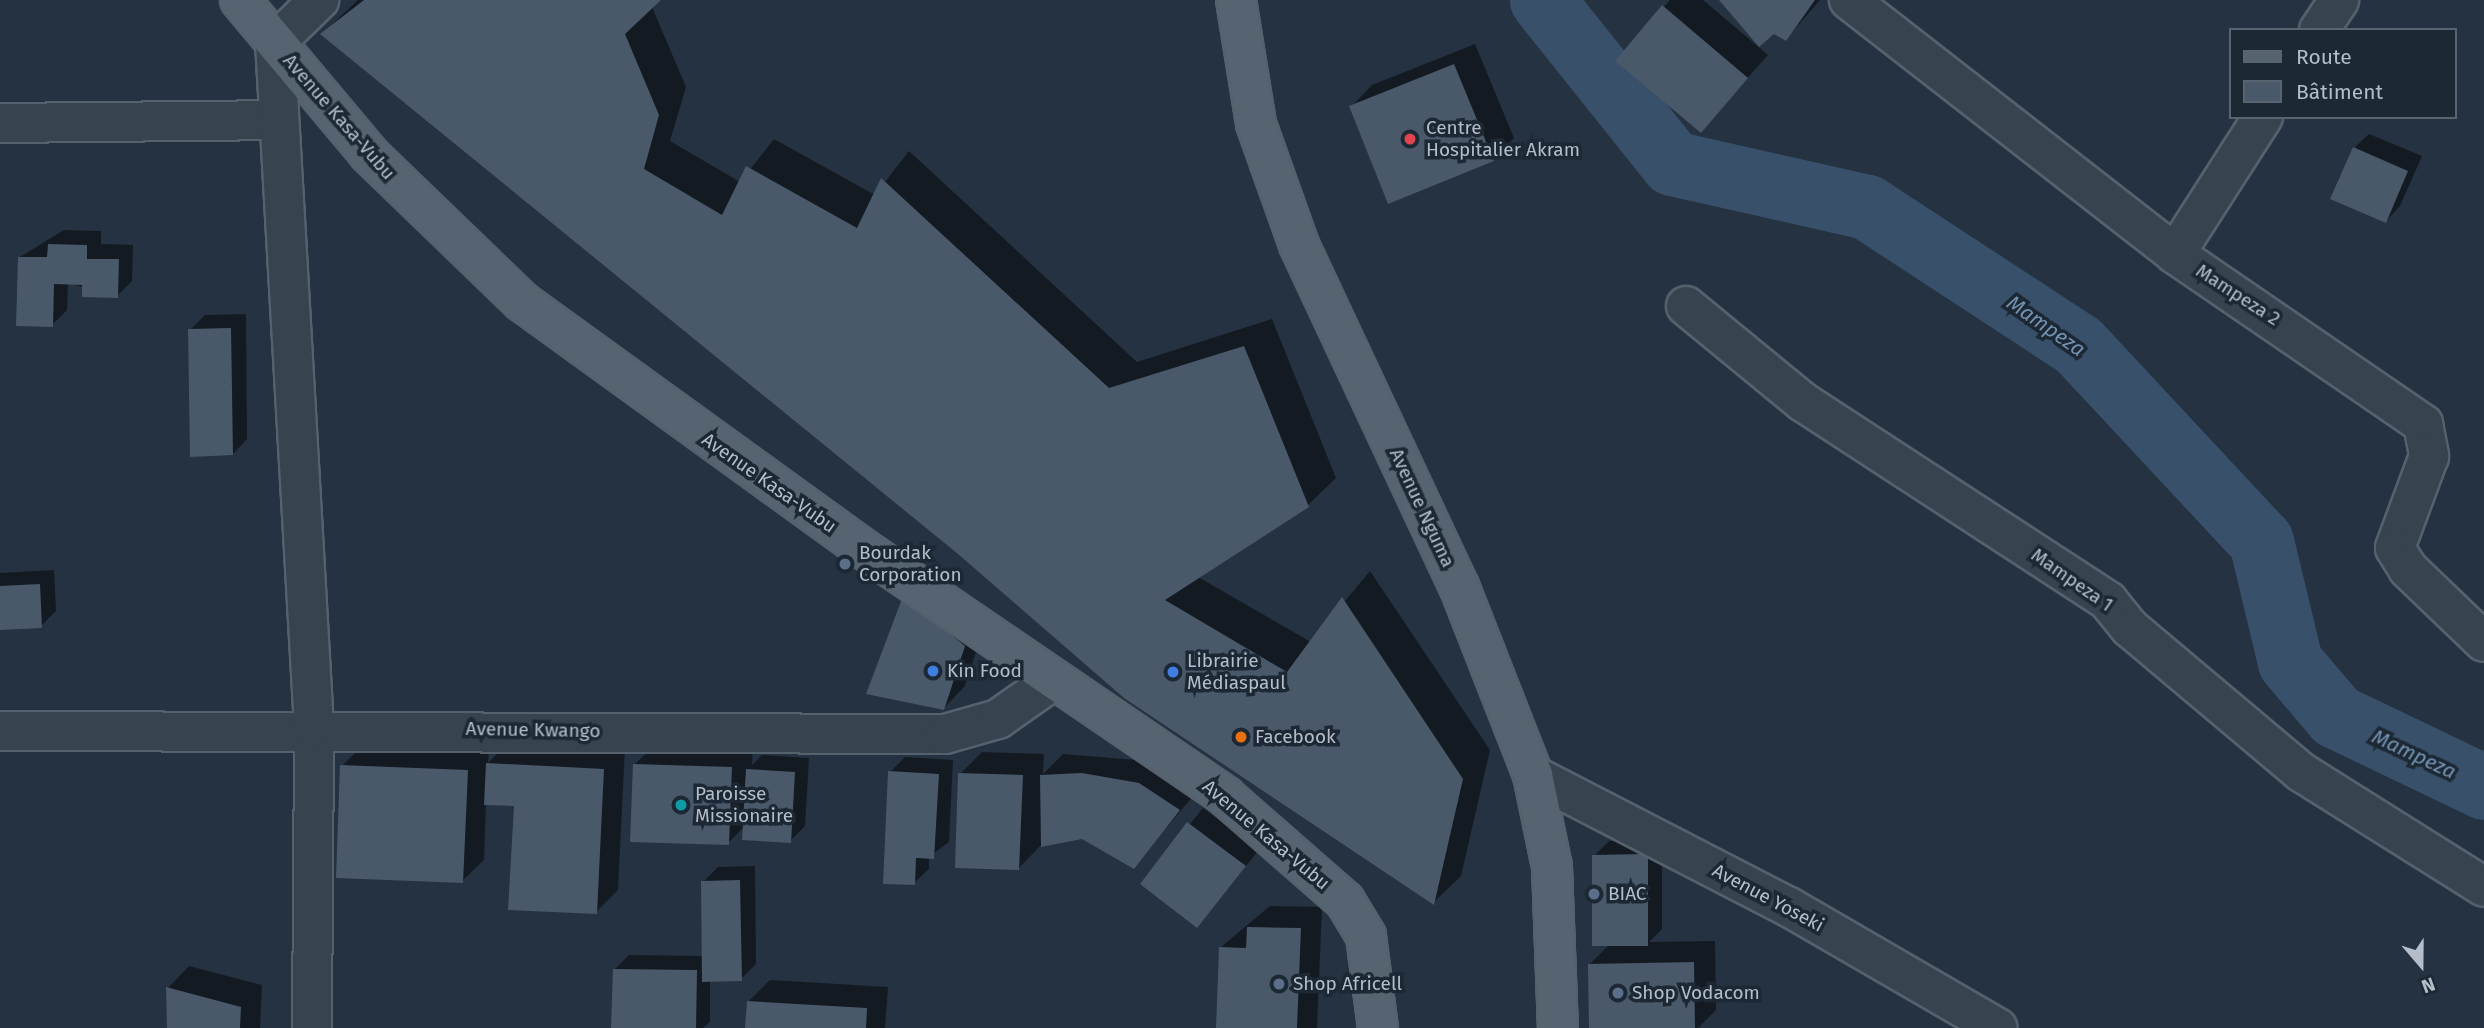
<!DOCTYPE html>
<meta charset="utf-8">
<style>
body{margin:0}
#map{position:relative;width:2484px;height:1028px;overflow:hidden;background:#243241;font-family:"Fira Sans",sans-serif}
div>[style]{position:absolute}
.shadow>*{inset:0;background:#0007}
.river>*{height:65px;margin:-32.5px;padding:0 32.5px;transform-origin:32.5px;border-radius:32.5px;background:#38506a}
.building>*{inset:0;background:#49596a}
.roads{filter:drop-shadow(2px 0 #56616e) drop-shadow(-2px 0 #56616e) drop-shadow(0 2px #56616e) drop-shadow(0 -2px #56616e)}
.minor>*{height:38px;margin:-19px;padding:0 19px;transform-origin:19px;border-radius:19px;background:#384350}
.major>*{height:38px;margin:-19px;padding:0 19px;transform-origin:19px;border-radius:19px;background:#566370}
.dots>*{width:19px;height:19px;translate:-50% -50%;box-sizing:border-box;border:4px solid #1d2835;border-radius:50%}
span{translate:-50% -50%;white-space:nowrap;text-align:center;line-height:1.15;-webkit-text-stroke:7px #1d2835;paint-order:stroke}
.street-label{font-size:19px;color:#b4becb}
.poi-label{font-size:19px;color:#b4becb}
.left{translate:0 -50%;text-align:left}
.water-label{font-size:21px;color:#7391af;font-style:italic}
.legend{position:absolute;left:2229px;top:28px;width:228px;height:91px;box-sizing:border-box;background:#1d2835;border:2px solid #596471;margin:0;padding:9px 12px;list-style:none;font-size:21px;color:#b4becb}
.legend li{display:flex;align-items:center;gap:14px;height:35px}
.legend b{width:35px;border:2px solid #596471}
.north{position:absolute;left:2386px;top:930px;width:70px;height:70px;-webkit-text-stroke:5px #1d2835;paint-order:stroke;rotate:160deg;font-size:19px;font-weight:700;line-height:28px;text-align:center;color:#b4becb}
.north::after{content:'';display:block;margin:auto;width:24px;height:32px;background:#b4becb;clip-path:polygon(50% 0,100% 100%,50% 72%,0 100%)}
</style>
<div id="map">
<div class="shadow">
<i style="clip-path:polygon(358px 0,660px 0,652px 7px,686px 87px,670px 141px,740px 182px,774px 139px,875px 195px,909px 151px,1137px 362px,1272px 319px,1336px 478px,1308px 505px,1198px 577px,1311px 642px,1370px 571px,1490px 750px,1461px 876px,1433px 903px,959px 552px,322px 34px)"></i>
<i style="clip-path:polygon(1670px 0,1703px 0,1768px 55px,1700px 131px,1664px 7px)"></i>
<i style="clip-path:polygon(1721px 0,1820px 0,1786px 39px)"></i>
<i style="clip-path:polygon(1475px 44px,1514px 138px,1493px 160px,1351px 107px,1372px 85px)"></i>
<i style="clip-path:polygon(2369px 134px,2422px 156px,2400px 206px,2386px 221px,2354px 148px)"></i>
<i style="clip-path:polygon(64px 230px,101px 231px,101px 244px,133px 245px,132px 281px,117px 296px,68px 283px,67px 310px,52px 325px,20px 257px)"></i>
<i style="clip-path:polygon(246px 314px,247px 439px,233px 454px,190px 330px,205px 315px)"></i>
<i style="clip-path:polygon(54px 570px,56px 611px,41px 626px,0 628px,0 573px)"></i>
<i style="clip-path:polygon(905px 597px,985px 624px,965px 686px,944px 708px)"></i>
<i style="clip-path:polygon(509px 742px,625px 748px,618px 890px,596px 912px,516px 805px,486px 803px,484px 860px,462px 881px,342px 766px,364px 744px,489px 749px,488px 763px)"></i>
<i style="clip-path:polygon(657px 743px,753px 746px,752px 765px,762px 755px,809px 758px,805px 826px,790px 841px,744px 827px,728px 843px,635px 764px)"></i>
<i style="clip-path:polygon(982px 752px,1044px 754px,1043px 774px,1063px 754px,1161px 762px,1200px 788px,1134px 866px,1083px 838px,1040px 846px,1019px 868px,960px 774px)"></i>
<i style="clip-path:polygon(905px 757px,953px 760px,949px 842px,929px 857px,929px 869px,914px 883px,890px 772px)"></i>
<i style="clip-path:polygon(1203px 808px,1259px 850px,1197px 926px,1142px 883px)"></i>
<i style="clip-path:polygon(1662px 840px,1662px 929px,1649px 942px,1715px 941px,1716px 1010px,1698px 1028px,1590px 1028px,1589px 965px,1610px 944px,1594px 856px,1609px 841px)"></i>
<i style="clip-path:polygon(755px 866px,756px 964px,741px 979px,710px 980px,710px 1022px,703px 1028px,613px 1028px,614px 970px,629px 955px,704px 956px,703px 882px,718px 867px)"></i>
<i style="clip-path:polygon(1270px 906px,1322px 907px,1317px 1028px,1218px 1028px,1221px 947px)"></i>
<i style="clip-path:polygon(189px 966px,262px 985px,260px 1028px,169px 1028px,168px 988px)"></i>
<i style="clip-path:polygon(770px 980px,888px 987px,885px 1028px,746px 1028px,748px 1002px)"></i>
</div>
<div class="river">
<i style="left:1542px;top:0;width:208px;rotate:51.4deg"></i>
<i style="left:1672px;top:163px;width:200px;rotate:12.7deg"></i>
<i style="left:1867px;top:207px;width:252px;rotate:33.2deg"></i>
<i style="left:2078px;top:345px;width:268px;rotate:47deg"></i>
<i style="left:2261px;top:541px;width:124px;rotate:76.5deg"></i>
<i style="left:2290px;top:662px;width:71px;rotate:49.6deg"></i>
<i style="left:2336px;top:716px;width:164px;rotate:25.6deg"></i>
</div>
<div class="building">
<i style="clip-path:polygon(364px 0,661px 0,625px 34px,659px 115px,644px 169px,722px 215px,746px 166px,857px 228px,881px 178px,1109px 388px,1244px 346px,1309px 507px,1165px 600px,1287px 672px,1342px 597px,1463px 779px,1434px 905px,1124px 698px,958px 554px,320px 34px)"></i>
<i style="clip-path:polygon(1719px 0,1815px 0,1786px 41px,1774px 34px,1759px 47px)"></i>
<i style="clip-path:polygon(1662px 5px,1748px 78px,1701px 133px,1615px 61px)"></i>
<i style="clip-path:polygon(1454px 64px,1494px 161px,1388px 204px,1349px 106px)"></i>
<i style="clip-path:polygon(2353px 147px,2408px 171px,2386px 223px,2330px 199px)"></i>
<i style="clip-path:polygon(48px 244px,87px 245px,87px 259px,119px 259px,118px 298px,82px 297px,82px 285px,54px 284px,53px 327px,16px 326px,18px 257px,47px 257px)"></i>
<i style="clip-path:polygon(231px 328px,233px 455px,190px 457px,188px 329px)"></i>
<i style="clip-path:polygon(40px 584px,42px 628px,0 630px,0 586px)"></i>
<i style="clip-path:polygon(903px 596px,965px 646px,944px 710px,866px 694px)"></i>
<i style="clip-path:polygon(486px 763px,604px 769px,597px 914px,508px 910px,514px 806px,484px 805px)"></i>
<i style="clip-path:polygon(633px 764px,732px 767px,729px 845px,630px 842px)"></i>
<i style="clip-path:polygon(340px 765px,468px 770px,463px 883px,336px 878px)"></i>
<i style="clip-path:polygon(746px 769px,795px 772px,791px 843px,742px 840px)"></i>
<i style="clip-path:polygon(888px 771px,939px 774px,934px 859px,916px 858px,915px 885px,883px 884px)"></i>
<i style="clip-path:polygon(958px 773px,1023px 775px,1019px 870px,955px 868px)"></i>
<i style="clip-path:polygon(1082px 773px,1139px 783px,1180px 810px,1134px 869px,1082px 839px,1041px 847px,1040px 775px)"></i>
<i style="clip-path:polygon(1187px 822px,1246px 866px,1197px 928px,1140px 884px)"></i>
<i style="clip-path:polygon(1648px 854px,1648px 946px,1592px 946px,1592px 855px)"></i>
<i style="clip-path:polygon(740px 880px,742px 981px,702px 982px,701px 881px)"></i>
<i style="clip-path:polygon(1247px 927px,1301px 928px,1297px 1028px,1216px 1028px,1219px 947px,1246px 948px)"></i>
<i style="clip-path:polygon(1694px 962px,1695px 1028px,1589px 1028px,1588px 964px)"></i>
<i style="clip-path:polygon(613px 969px,697px 970px,696px 1028px,611px 1028px)"></i>
<i style="clip-path:polygon(166px 987px,241px 1007px,240px 1028px,167px 1028px)"></i>
<i style="clip-path:polygon(747px 1001px,867px 1008px,866px 1028px,745px 1028px)"></i>
</div>
<div class="roads">
<div class="minor">
<i style="left:1849px;top:0;width:413px;rotate:37.9deg"></i>
<i style="left:2175px;top:254px;width:301px;rotate:34.4deg"></i>
<i style="left:2423px;top:424px;width:33px;rotate:79deg"></i>
<i style="left:2429px;top:456px;width:98px;rotate:110.3deg"></i>
<i style="left:2395px;top:548px;width:25px;rotate:58deg"></i>
<i style="left:2408px;top:569px;width:105px;rotate:43.8deg"></i>
<i style="left:2319px;top:30px;width:36px;rotate:-56deg"></i>
<i style="left:0;top:123px;width:279px;rotate:-0.6deg"></i>
<i style="left:2175px;top:254px;width:163px;rotate:-57.3deg"></i>
<i style="left:1686px;top:306px;width:151px;rotate:39.4deg"></i>
<i style="left:1803px;top:402px;width:364px;rotate:33.1deg"></i>
<i style="left:2108px;top:601px;width:35px;rotate:51deg"></i>
<i style="left:2130px;top:628px;width:224px;rotate:40.1deg"></i>
<i style="left:2301px;top:772px;width:216px;rotate:32.1deg"></i>
<i style="left:0;top:731px;width:945px;rotate:0.18deg"></i>
<i style="left:945px;top:734px;width:55px;rotate:-15.8deg"></i>
<i style="left:998px;top:719px;width:66px;rotate:-35.1deg"></i>
<i style="left:1533px;top:775px;width:288px;rotate:27.3deg"></i>
<i style="left:1789px;top:907px;width:241px;rotate:30.1deg"></i>
<i style="left:312px;top:1028px;width:301px;rotate:-89.6deg"></i>
<i style="left:314px;top:727px;width:685px;rotate:-93.26deg"></i>
<i style="left:275px;top:43px;width:62px;rotate:-44.3deg"></i>
</div>
<div class="major">
<i style="left:240px;top:0;width:201px;rotate:50deg"></i>
<i style="left:369px;top:154px;width:211px;rotate:44deg"></i>
<i style="left:521px;top:301px;width:421px;rotate:35.9deg"></i>
<i style="left:862px;top:548px;width:440px;rotate:34.3deg"></i>
<i style="left:1225px;top:796px;width:159px;rotate:41.2deg"></i>
<i style="left:1345px;top:901px;width:41px;rotate:59deg"></i>
<i style="left:1366px;top:936px;width:93px;rotate:82.6deg"></i>
<i style="left:1236px;top:0;width:126px;rotate:80.8deg"></i>
<i style="left:1256px;top:124px;width:128px;rotate:70.4deg"></i>
<i style="left:1299px;top:245px;width:377px;rotate:64.9deg"></i>
<i style="left:1459px;top:586px;width:203px;rotate:68.6deg"></i>
<i style="left:1533px;top:775px;width:94px;rotate:78.3deg"></i>
<i style="left:1552px;top:867px;width:161px;rotate:87.9deg"></i>
</div>
</div>
<div class="dots">
<i style="left:1410px;top:139px;background:#e0444e"></i>
<i style="left:845px;top:564px;background:#5c6f8a"></i>
<i style="left:933px;top:671px;background:#3f7fe0"></i>
<i style="left:1173px;top:672px;background:#3f7fe0"></i>
<i style="left:1241px;top:737px;background:#e8710a"></i>
<i style="left:681px;top:805px;background:#0f9aa8"></i>
<i style="left:1594px;top:894px;background:#5c6f8a"></i>
<i style="left:1279px;top:984px;background:#5c6f8a"></i>
<i style="left:1618px;top:993px;background:#5c6f8a"></i>
</div>
<div class="street-label">
<span style="left:339px;top:117px;rotate:49deg">Avenue Kasa-Vubu</span>
<span style="left:2238px;top:295px;rotate:33deg">Mampeza 2</span>
<span style="left:769px;top:483px;rotate:35deg">Avenue Kasa-Vubu</span>
<span style="left:1422px;top:508px;rotate:65deg">Avenue Nguma</span>
<span style="left:2072px;top:580px;rotate:35deg">Mampeza 1</span>
<span style="left:533px;top:730px;rotate:1deg">Avenue Kwango</span>
<span style="left:1266px;top:835px;rotate:40deg">Avenue Kasa-Vubu</span>
<span style="left:1768px;top:898px;rotate:28deg">Avenue Yoseki</span>
</div>
<div class="poi-label">
<span class="left" style="left:1426px;top:139px">Centre<br>Hospitalier Akram</span>
<span class="left" style="left:859px;top:564px">Bourdak<br>Corporation</span>
<span class="left" style="left:1187px;top:672px">Librairie<br>Médiaspaul</span>
<span class="left" style="left:947px;top:671px">Kin Food</span>
<span class="left" style="left:1255px;top:737px">Facebook</span>
<span class="left" style="left:695px;top:805px">Paroisse<br>Missionaire</span>
<span class="left" style="left:1608px;top:894px">BIAC</span>
<span class="left" style="left:1293px;top:984px">Shop Africell</span>
<span class="left" style="left:1632px;top:993px">Shop Vodacom</span>
</div>
<div class="water-label">
<span style="left:2046px;top:326px;rotate:35deg">Mampeza</span>
<span style="left:2414px;top:754px;rotate:25deg">Mampeza</span>
</div>
<ul class="legend">
<li><b style="height:9px;background:#566370"></b>Route</li>
<li><b style="height:19px;background:#49596a"></b>Bâtiment</li>
</ul>
<div class="north">N</div>
</div>
